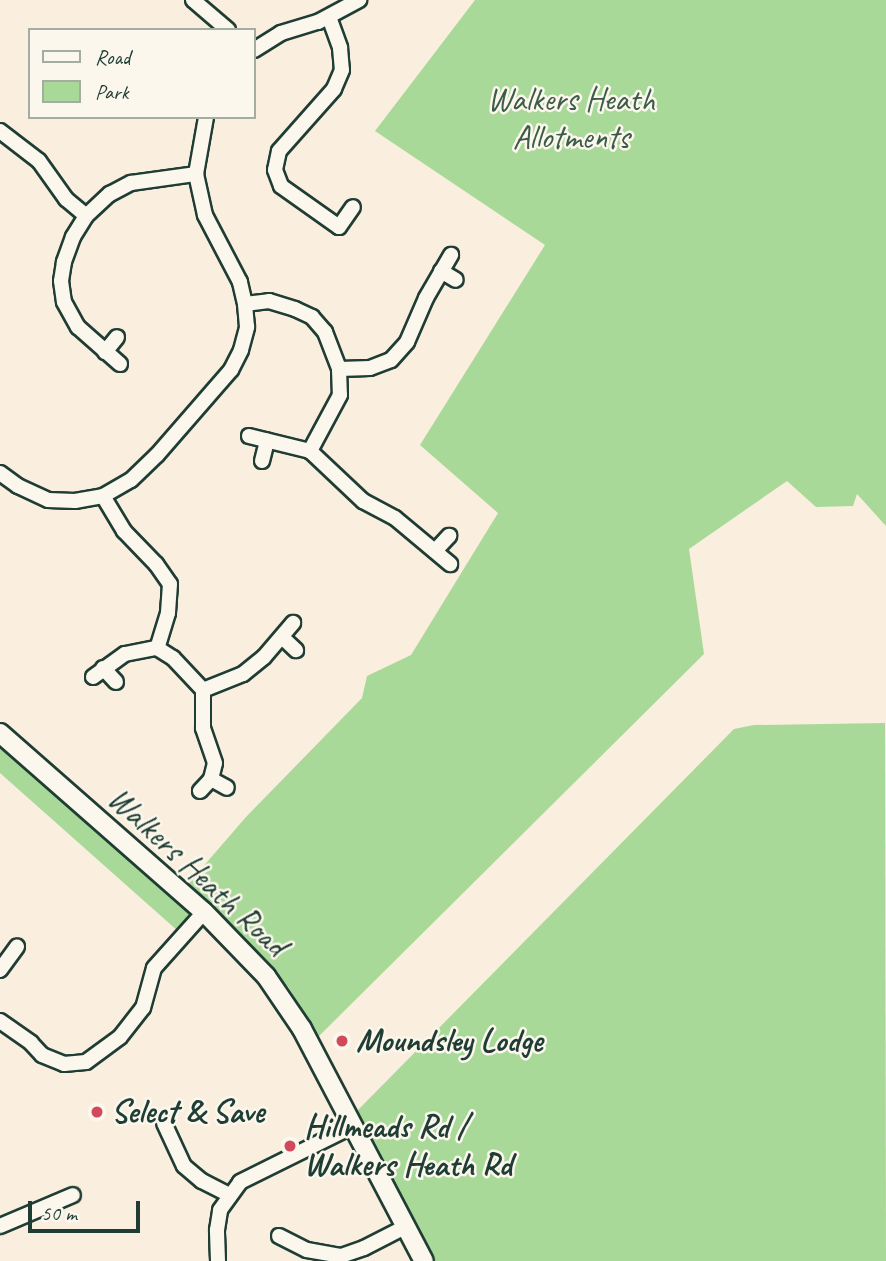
<!DOCTYPE html>
<style>
body{margin:0}
#map{position:relative;width:886px;height:1261px;overflow:hidden;background:#faeede;font-family:Caveat,sans-serif}
div>[style]{position:absolute}
.green>*{inset:0;background:#a9d999}
.roads{filter:drop-shadow(2px 0 #1f3d34) drop-shadow(-2px 0 #1f3d34) drop-shadow(0 2px #1f3d34) drop-shadow(0 -2px #1f3d34)}
.minor>*{height:14px;margin:-7px;padding:0 7px;transform-origin:7px;border-radius:7px;background:#fbf7ec}
.tertiary>*{height:18px;margin:-9px;padding:0 9px;transform-origin:9px;border-radius:9px;background:#fbf7ec}
.dots>*{width:19px;height:19px;translate:-50% -50%;box-sizing:border-box;border:4px solid #fbf7ec;border-radius:50%}
span{translate:-50% -50%;white-space:nowrap;text-align:center;line-height:1.15;-webkit-text-stroke:5px #fbf7ec;paint-order:stroke}
.park-label{font-size:33px;color:#3b5c48}
.street-label{font-size:33px;color:#1f3d34}
.poi-label{font-size:33px;color:#1f3d34;font-weight:700}
.left{translate:0 -50%;text-align:left}
.legend{position:absolute;left:28px;top:28px;width:228px;height:91px;box-sizing:border-box;background:#fbf7ec;border:2px solid #a3ada2;margin:0;padding:9px 12px;list-style:none;font-size:21px;color:#1f3d34}
.legend li{display:flex;align-items:center;gap:14px;height:35px}
.legend b{width:35px;border:2px solid #a3ada2}
.scale{position:absolute;left:28px;top:1201px;width:112px;height:32px;box-sizing:border-box;border:4px solid #1f3d34;border-top:0;padding-left:9px;font-size:21px;line-height:24px;white-space:nowrap;color:#1f3d34;-webkit-text-stroke:5px #fbf7ec;paint-order:stroke}
</style>
<div id="map">
<div class="green">
<i style="clip-path:polygon(475px 0,886px 0,886px 526px,857px 494px,853px 506px,816px 507px,787px 481px,689px 549px,704px 654px,317px 1038px,289px 988px,188px 884px,246px 817px,362px 698px,367px 676px,411px 655px,498px 513px,420px 445px,545px 245px,375px 131px)"></i>
<i style="clip-path:polygon(885px 723px,886px 1261px,435px 1261px,355px 1113px,734px 729px,754px 725px)"></i>
<i style="clip-path:polygon(0 740px,190px 906px,193px 915px,179px 932px,0 773px)"></i>
</div>
<div class="roads">
<div class="minor">
<i style="left:193px;top:0;width:46px;rotate:40.6deg"></i>
<i style="left:329px;top:17px;width:33px;rotate:70deg"></i>
<i style="left:340px;top:48px;width:22px;rotate:85deg"></i>
<i style="left:342px;top:70px;width:21px;rotate:113deg"></i>
<i style="left:334px;top:89px;width:83px;rotate:131.6deg"></i>
<i style="left:279px;top:151px;width:19px;rotate:102deg"></i>
<i style="left:275px;top:170px;width:17px;rotate:69deg"></i>
<i style="left:281px;top:186px;width:71px;rotate:35.3deg"></i>
<i style="left:339px;top:227px;width:24px;rotate:-55deg"></i>
<i style="left:254px;top:50px;width:32px;rotate:-32deg"></i>
<i style="left:281px;top:33px;width:39px;rotate:-17deg"></i>
<i style="left:318px;top:22px;width:47px;rotate:-28.2deg"></i>
<i style="left:0;top:131px;width:49px;rotate:37.6deg"></i>
<i style="left:39px;top:161px;width:47px;rotate:54.6deg"></i>
<i style="left:66px;top:199px;width:26px;rotate:40deg"></i>
<i style="left:86px;top:216px;width:33px;rotate:-43deg"></i>
<i style="left:110px;top:194px;width:24px;rotate:-28deg"></i>
<i style="left:131px;top:183px;width:66px;rotate:-7.9deg"></i>
<i style="left:86px;top:216px;width:25px;rotate:122deg"></i>
<i style="left:73px;top:237px;width:27px;rotate:110deg"></i>
<i style="left:64px;top:262px;width:19px;rotate:99deg"></i>
<i style="left:61px;top:281px;width:21px;rotate:82deg"></i>
<i style="left:64px;top:302px;width:29px;rotate:61deg"></i>
<i style="left:78px;top:327px;width:56px;rotate:41.4deg"></i>
<i style="left:441px;top:271px;width:17px;rotate:31deg"></i>
<i style="left:245px;top:304px;width:24px;rotate:-7deg"></i>
<i style="left:269px;top:301px;width:27px;rotate:17deg"></i>
<i style="left:295px;top:309px;width:19px;rotate:25deg"></i>
<i style="left:312px;top:317px;width:20px;rotate:49deg"></i>
<i style="left:325px;top:332px;width:40px;rotate:69deg"></i>
<i style="left:339px;top:369px;width:26px;rotate:88deg"></i>
<i style="left:340px;top:395px;width:64px;rotate:118.2deg"></i>
<i style="left:310px;top:451px;width:73px;rotate:43.3deg"></i>
<i style="left:363px;top:501px;width:36px;rotate:28deg"></i>
<i style="left:395px;top:518px;width:72px;rotate:39.9deg"></i>
<i style="left:105px;top:352px;width:19px;rotate:-51deg"></i>
<i style="left:339px;top:369px;width:31px;rotate:-2deg"></i>
<i style="left:370px;top:368px;width:22px;rotate:-21deg"></i>
<i style="left:391px;top:360px;width:24px;rotate:-48deg"></i>
<i style="left:407px;top:342px;width:48px;rotate:-66.6deg"></i>
<i style="left:426px;top:298px;width:50px;rotate:-59.8deg"></i>
<i style="left:249px;top:436px;width:63px;rotate:13.8deg"></i>
<i style="left:262px;top:461px;width:21px;rotate:-76deg"></i>
<i style="left:0;top:473px;width:22px;rotate:36deg"></i>
<i style="left:18px;top:486px;width:33px;rotate:25deg"></i>
<i style="left:48px;top:500px;width:27px;rotate:2deg"></i>
<i style="left:75px;top:501px;width:28px;rotate:-10deg"></i>
<i style="left:103px;top:496px;width:32px;rotate:-30deg"></i>
<i style="left:131px;top:480px;width:36px;rotate:-44deg"></i>
<i style="left:157px;top:455px;width:113px;rotate:-49deg"></i>
<i style="left:231px;top:370px;width:22px;rotate:-63deg"></i>
<i style="left:241px;top:350px;width:24px;rotate:-75deg"></i>
<i style="left:247px;top:327px;width:23px;rotate:-95deg"></i>
<i style="left:245px;top:304px;width:23px;rotate:-103deg"></i>
<i style="left:240px;top:282px;width:76px;rotate:-117.6deg"></i>
<i style="left:205px;top:215px;width:42px;rotate:-102.4deg"></i>
<i style="left:196px;top:174px;width:58px;rotate:-80deg"></i>
<i style="left:103px;top:496px;width:41px;rotate:59deg"></i>
<i style="left:124px;top:531px;width:46px;rotate:45.9deg"></i>
<i style="left:156px;top:564px;width:24px;rotate:55deg"></i>
<i style="left:170px;top:584px;width:29px;rotate:94deg"></i>
<i style="left:168px;top:613px;width:37px;rotate:107deg"></i>
<i style="left:157px;top:648px;width:19px;rotate:32deg"></i>
<i style="left:173px;top:658px;width:44px;rotate:46.8deg"></i>
<i style="left:203px;top:690px;width:43px;rotate:-21.8deg"></i>
<i style="left:243px;top:674px;width:27px;rotate:-39deg"></i>
<i style="left:264px;top:657px;width:45px;rotate:-49.5deg"></i>
<i style="left:435px;top:551px;width:21px;rotate:-47deg"></i>
<i style="left:283px;top:638px;width:18px;rotate:43deg"></i>
<i style="left:103px;top:668px;width:19px;rotate:47deg"></i>
<i style="left:93px;top:677px;width:39px;rotate:-36deg"></i>
<i style="left:125px;top:654px;width:33px;rotate:-11deg"></i>
<i style="left:211px;top:779px;width:18px;rotate:29deg"></i>
<i style="left:200px;top:791px;width:16px;rotate:-47deg"></i>
<i style="left:211px;top:779px;width:16px;rotate:-76deg"></i>
<i style="left:215px;top:763px;width:37px;rotate:-109deg"></i>
<i style="left:203px;top:728px;width:38px;rotate:-90deg"></i>
<i style="left:0;top:970px;width:29px;rotate:-54deg"></i>
<i style="left:0;top:1021px;width:38px;rotate:35deg"></i>
<i style="left:31px;top:1043px;width:16px;rotate:47deg"></i>
<i style="left:42px;top:1055px;width:24px;rotate:22deg"></i>
<i style="left:64px;top:1064px;width:22px;rotate:-5deg"></i>
<i style="left:86px;top:1062px;width:42px;rotate:-36.3deg"></i>
<i style="left:120px;top:1037px;width:37px;rotate:-52deg"></i>
<i style="left:143px;top:1008px;width:41px;rotate:-74.6deg"></i>
<i style="left:154px;top:968px;width:75px;rotate:-48.2deg"></i>
<i style="left:164px;top:1123px;width:47px;rotate:65.1deg"></i>
<i style="left:184px;top:1166px;width:23px;rotate:40deg"></i>
<i style="left:202px;top:1181px;width:30px;rotate:27deg"></i>
<i style="left:0;top:1226px;width:79px;rotate:-23deg"></i>
<i style="left:279px;top:1236px;width:31px;rotate:27deg"></i>
<i style="left:307px;top:1250px;width:35px;rotate:10deg"></i>
<i style="left:341px;top:1256px;width:24px;rotate:-19deg"></i>
<i style="left:364px;top:1248px;width:48px;rotate:-27.1deg"></i>
<i style="left:218px;top:1261px;width:31px;rotate:-92deg"></i>
<i style="left:217px;top:1230px;width:20px;rotate:-81deg"></i>
<i style="left:220px;top:1210px;width:34px;rotate:-54deg"></i>
<i style="left:240px;top:1182px;width:124px;rotate:-26.4deg"></i>
</div>
<div class="tertiary">
<i style="left:0;top:733px;width:271px;rotate:41.3deg"></i>
<i style="left:204px;top:912px;width:89px;rotate:45.9deg"></i>
<i style="left:266px;top:976px;width:64px;rotate:55.8deg"></i>
<i style="left:302px;top:1029px;width:262px;rotate:62.3deg"></i>
</div>
</div>
<div class="dots">
<i style="left:342px;top:1041px;background:#d1495b"></i>
<i style="left:97px;top:1112px;background:#d1495b"></i>
<i style="left:290px;top:1146px;background:#d1495b"></i>
</div>
<div class="park-label">
<span style="left:571px;top:119px">Walkers Heath<br>Allotments</span>
</div>
<div class="street-label">
<span style="left:197px;top:872px;rotate:43deg">Walkers Heath Road</span>
</div>
<div class="poi-label">
<span class="left" style="left:356px;top:1041px">Moundsley Lodge</span>
<span class="left" style="left:111px;top:1112px">Select &amp; Save</span>
<span class="left" style="left:304px;top:1146px">Hillmeads Rd /<br>Walkers Heath Rd</span>
</div>
<ul class="legend">
<li><b style="height:9px;background:#fbf7ec"></b>Road</li>
<li><b style="height:19px;background:#a9d999"></b>Park</li>
</ul>
<div class="scale">50 m</div>
</div>
